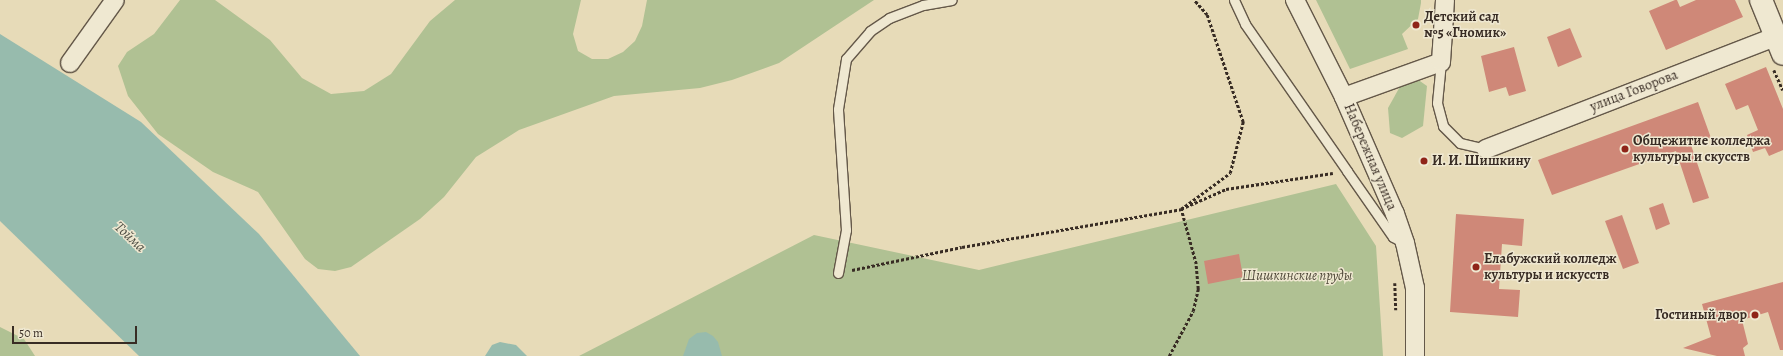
<!DOCTYPE html>
<meta charset="utf-8">
<style>
body{margin:0}
#map{position:relative;width:1783px;height:356px;overflow:hidden;background:#e7dbb8;font-family:Alegreya,serif}
div>[style]{position:absolute}
.green>*{inset:0;background:#b0c193}
.water>*{inset:0;background:#97bbad}
.building>*{inset:0;background:#cf8878}
.path>*{height:2.5px;margin-top:-1.25px;transform-origin:0;background:repeating-linear-gradient(90deg,#382c24 0 3px,transparent 0 5px)}
.roads{filter:drop-shadow(1px 0 #645849) drop-shadow(-1px 0 #645849) drop-shadow(0 1px #645849) drop-shadow(0 -1px #645849)}
.service>*{height:9px;margin:-4.5px;padding:0 4.5px;transform-origin:4.5px;border-radius:4.5px;background:#efe8d1}
.minor>*{height:18px;margin:-9px;padding:0 9px;transform-origin:9px;border-radius:9px;background:#efe8d1}
.tertiary>*{height:22px;margin:-11px;padding:0 11px;transform-origin:11px;border-radius:11px;background:#efe8d1}
.dots>*{width:11px;height:11px;translate:-50% -50%;box-sizing:border-box;border:2px solid #efe8d1;border-radius:50%}
span{translate:-50% -50%;white-space:nowrap;text-align:center;line-height:1.15;-webkit-text-stroke:3px #efe8d1;paint-order:stroke}
.poi-label{font-size:14px;color:#382c24;font-weight:700}
.left{translate:0 -50%;text-align:left}
.right{translate:-100% -50%;text-align:right}
.street-label{font-size:14px;color:#382c24}
.park-label{font-size:14px;color:#504a3a;font-style:italic}
.water-label{font-size:15px;color:#505046;font-style:italic}
.scale{position:absolute;left:12px;top:326px;width:125px;height:18px;box-sizing:border-box;border:2px solid #382c24;border-top:0;padding-left:5px;font-size:12px;line-height:14px;white-space:nowrap;color:#382c24;-webkit-text-stroke:3px #efe8d1;paint-order:stroke}
</style>
<div id="map">
<div class="green">
<i style="clip-path:polygon(180px 0,215px 0,270px 40px,302px 78px,331px 94px,364px 91px,391px 74px,430px 21px,455px 0,581px 0,573px 34px,578px 51px,592px 59px,608px 59px,623px 52px,635px 41px,642px 26px,647px 0,874px 0,779px 63px,732px 80px,700px 88px,614px 96px,519px 130px,476px 157px,444px 197px,420px 219px,351px 267px,335px 271px,318px 269px,305px 259px,258px 192px,213px 172px,158px 134px,128px 96px,118px 66px,127px 52px,154px 34px)"></i>
<i style="clip-path:polygon(1316px 0,1421px 0,1421px 3px,1418px 19px,1402px 34px,1408px 49px,1350px 69px)"></i>
<i style="clip-path:polygon(1417px 79px,1427px 86px,1423px 126px,1402px 138px,1390px 133px,1388px 108px,1402px 83px)"></i>
<i style="clip-path:polygon(1336px 184px,1376px 246px,1383px 356px,579px 356px,814px 235px,979px 270px)"></i>
<i style="clip-path:polygon(0 327px,24px 339px,35px 356px,0 356px)"></i>
</div>
<div class="water">
<i style="clip-path:polygon(0 34px,141px 122px,259px 234px,360px 356px,139px 356px,0 221px)"></i>
<i style="clip-path:polygon(706px 332px,713px 336px,718px 342px,722px 356px,683px 356px,689px 339px,697px 333px)"></i>
<i style="clip-path:polygon(500px 342px,516px 345px,527px 356px,485px 356px,492px 345px)"></i>
</div>
<div class="building">
<i style="clip-path:polygon(1675px 0,1677px 0,1680px 7px,1696px 0,1735px 0,1743px 17px,1666px 50px,1649px 11px)"></i>
<i style="clip-path:polygon(1570px 28px,1582px 57px,1558px 67px,1547px 37px)"></i>
<i style="clip-path:polygon(1514px 47px,1526px 91px,1509px 96px,1506px 87px,1489px 92px,1481px 56px)"></i>
<i style="clip-path:polygon(1766px 67px,1783px 109px,1783px 150px,1769px 156px,1765px 148px,1753px 152px,1747px 135px,1758px 130px,1748px 105px,1736px 110px,1725px 84px)"></i>
<i style="clip-path:polygon(1698px 102px,1711px 138px,1691px 145px,1709px 198px,1693px 203px,1676px 151px,1552px 195px,1538px 160px)"></i>
<i style="clip-path:polygon(1663px 203px,1670px 224px,1656px 230px,1649px 208px)"></i>
<i style="clip-path:polygon(1456px 214px,1524px 219px,1522px 246px,1502px 244px,1499px 289px,1520px 290px,1518px 317px,1450px 312px)"></i>
<i style="clip-path:polygon(1622px 215px,1639px 263px,1623px 269px,1605px 221px)"></i>
<i style="clip-path:polygon(1239px 254px,1243px 277px,1208px 284px,1204px 261px)"></i>
<i style="clip-path:polygon(1783px 282px,1783px 350px,1780px 350px,1768px 312px,1742px 320px,1748px 344px,1743px 348px,1745px 356px,1717px 356px,1683px 348px,1711px 337px,1702px 304px)"></i>
</div>
<div class="path">
<i style="left:1774px;top:70px;width:22px;rotate:66deg"></i>
<i style="left:852px;top:270px;width:112px;rotate:-11.8deg"></i>
<i style="left:962px;top:247px;width:222px;rotate:-9.8deg"></i>
<i style="left:1181px;top:209px;width:61px;rotate:-36.3deg"></i>
<i style="left:1230px;top:173px;width:53px;rotate:-75.7deg"></i>
<i style="left:1243px;top:122px;width:113px;rotate:-108.6deg"></i>
<i style="left:1207px;top:15px;width:20px;rotate:-131deg"></i>
<i style="left:1395px;top:283px;width:27px;rotate:88deg"></i>
<i style="left:1169px;top:356px;width:51px;rotate:-61.9deg"></i>
<i style="left:1193px;top:311px;width:23px;rotate:-77deg"></i>
<i style="left:1198px;top:289px;width:25px;rotate:-95deg"></i>
<i style="left:1196px;top:264px;width:57px;rotate:-105.3deg"></i>
<i style="left:1181px;top:209px;width:49px;rotate:-24deg"></i>
<i style="left:1226px;top:189px;width:108px;rotate:-8.5deg"></i>
</div>
<div class="roads">
<div class="service">
<i style="left:1234px;top:0;width:26px;rotate:65deg"></i>
<i style="left:1245px;top:24px;width:179px;rotate:55.2deg"></i>
<i style="left:1347px;top:171px;width:80px;rotate:55.1deg"></i>
<i style="left:1393px;top:237px;width:11px;rotate:27deg"></i>
<i style="left:1441px;top:62px;width:41px;rotate:95.6deg"></i>
<i style="left:1437px;top:103px;width:24px;rotate:75deg"></i>
<i style="left:1443px;top:126px;width:24px;rotate:45deg"></i>
<i style="left:1460px;top:143px;width:27px;rotate:13deg"></i>
<i style="left:838px;top:273px;width:44px;rotate:-79.5deg"></i>
<i style="left:846px;top:230px;width:121px;rotate:-93.8deg"></i>
<i style="left:838px;top:109px;width:51px;rotate:-80.9deg"></i>
<i style="left:846px;top:59px;width:37px;rotate:-49deg"></i>
<i style="left:870px;top:31px;width:23px;rotate:-34deg"></i>
<i style="left:889px;top:18px;width:36px;rotate:-21deg"></i>
<i style="left:923px;top:5px;width:29px;rotate:-10deg"></i>
</div>
<div class="minor">
<i style="left:1295px;top:0;width:109px;rotate:63.2deg"></i>
<i style="left:70px;top:63px;width:77px;rotate:-54.5deg"></i>
<i style="left:1486px;top:149px;width:318px;rotate:-21.2deg"></i>
<i style="left:1415px;top:356px;width:68px;rotate:-90deg"></i>
<i style="left:1415px;top:288px;width:46px;rotate:-102.5deg"></i>
<i style="left:1405px;top:243px;width:31px;rotate:-109deg"></i>
<i style="left:1395px;top:214px;width:128px;rotate:-113.6deg"></i>
<i style="left:1344px;top:97px;width:103px;rotate:-19.8deg"></i>
<i style="left:1441px;top:62px;width:62px;rotate:-86.3deg"></i>
</div>
<div class="tertiary">
<i style="left:1761px;top:0;width:58px;rotate:67.8deg"></i>
</div>
</div>
<div class="dots">
<i style="left:1416px;top:25px;background:#8f2418"></i>
<i style="left:1625px;top:149px;background:#8f2418"></i>
<i style="left:1424px;top:161px;background:#8f2418"></i>
<i style="left:1476px;top:267px;background:#8f2418"></i>
<i style="left:1755px;top:315px;background:#8f2418"></i>
</div>
<div class="poi-label">
<span class="left" style="left:1424px;top:25px">Детский сад<br>№5 «Гномик»</span>
<span class="left" style="left:1633px;top:149px">Общежитие колледжа<br>культуры и скусств</span>
<span class="left" style="left:1432px;top:161px">И. И. Шишкину</span>
<span class="left" style="left:1484px;top:267px">Елабужский колледж<br>культуры и искусств</span>
<span class="right" style="left:1747px;top:315px">Гостиный двор</span>
</div>
<div class="street-label">
<span style="left:1634px;top:91px;rotate:-21deg">улица Говорова</span>
<span style="left:1370px;top:157px;rotate:67deg">Набережная улица</span>
</div>
<div class="park-label">
<span style="left:1297px;top:276px">Шишкинские пруды</span>
</div>
<div class="water-label">
<span style="left:130px;top:237px;rotate:43deg">Тойма</span>
</div>
<div class="scale">50 m</div>
</div>
